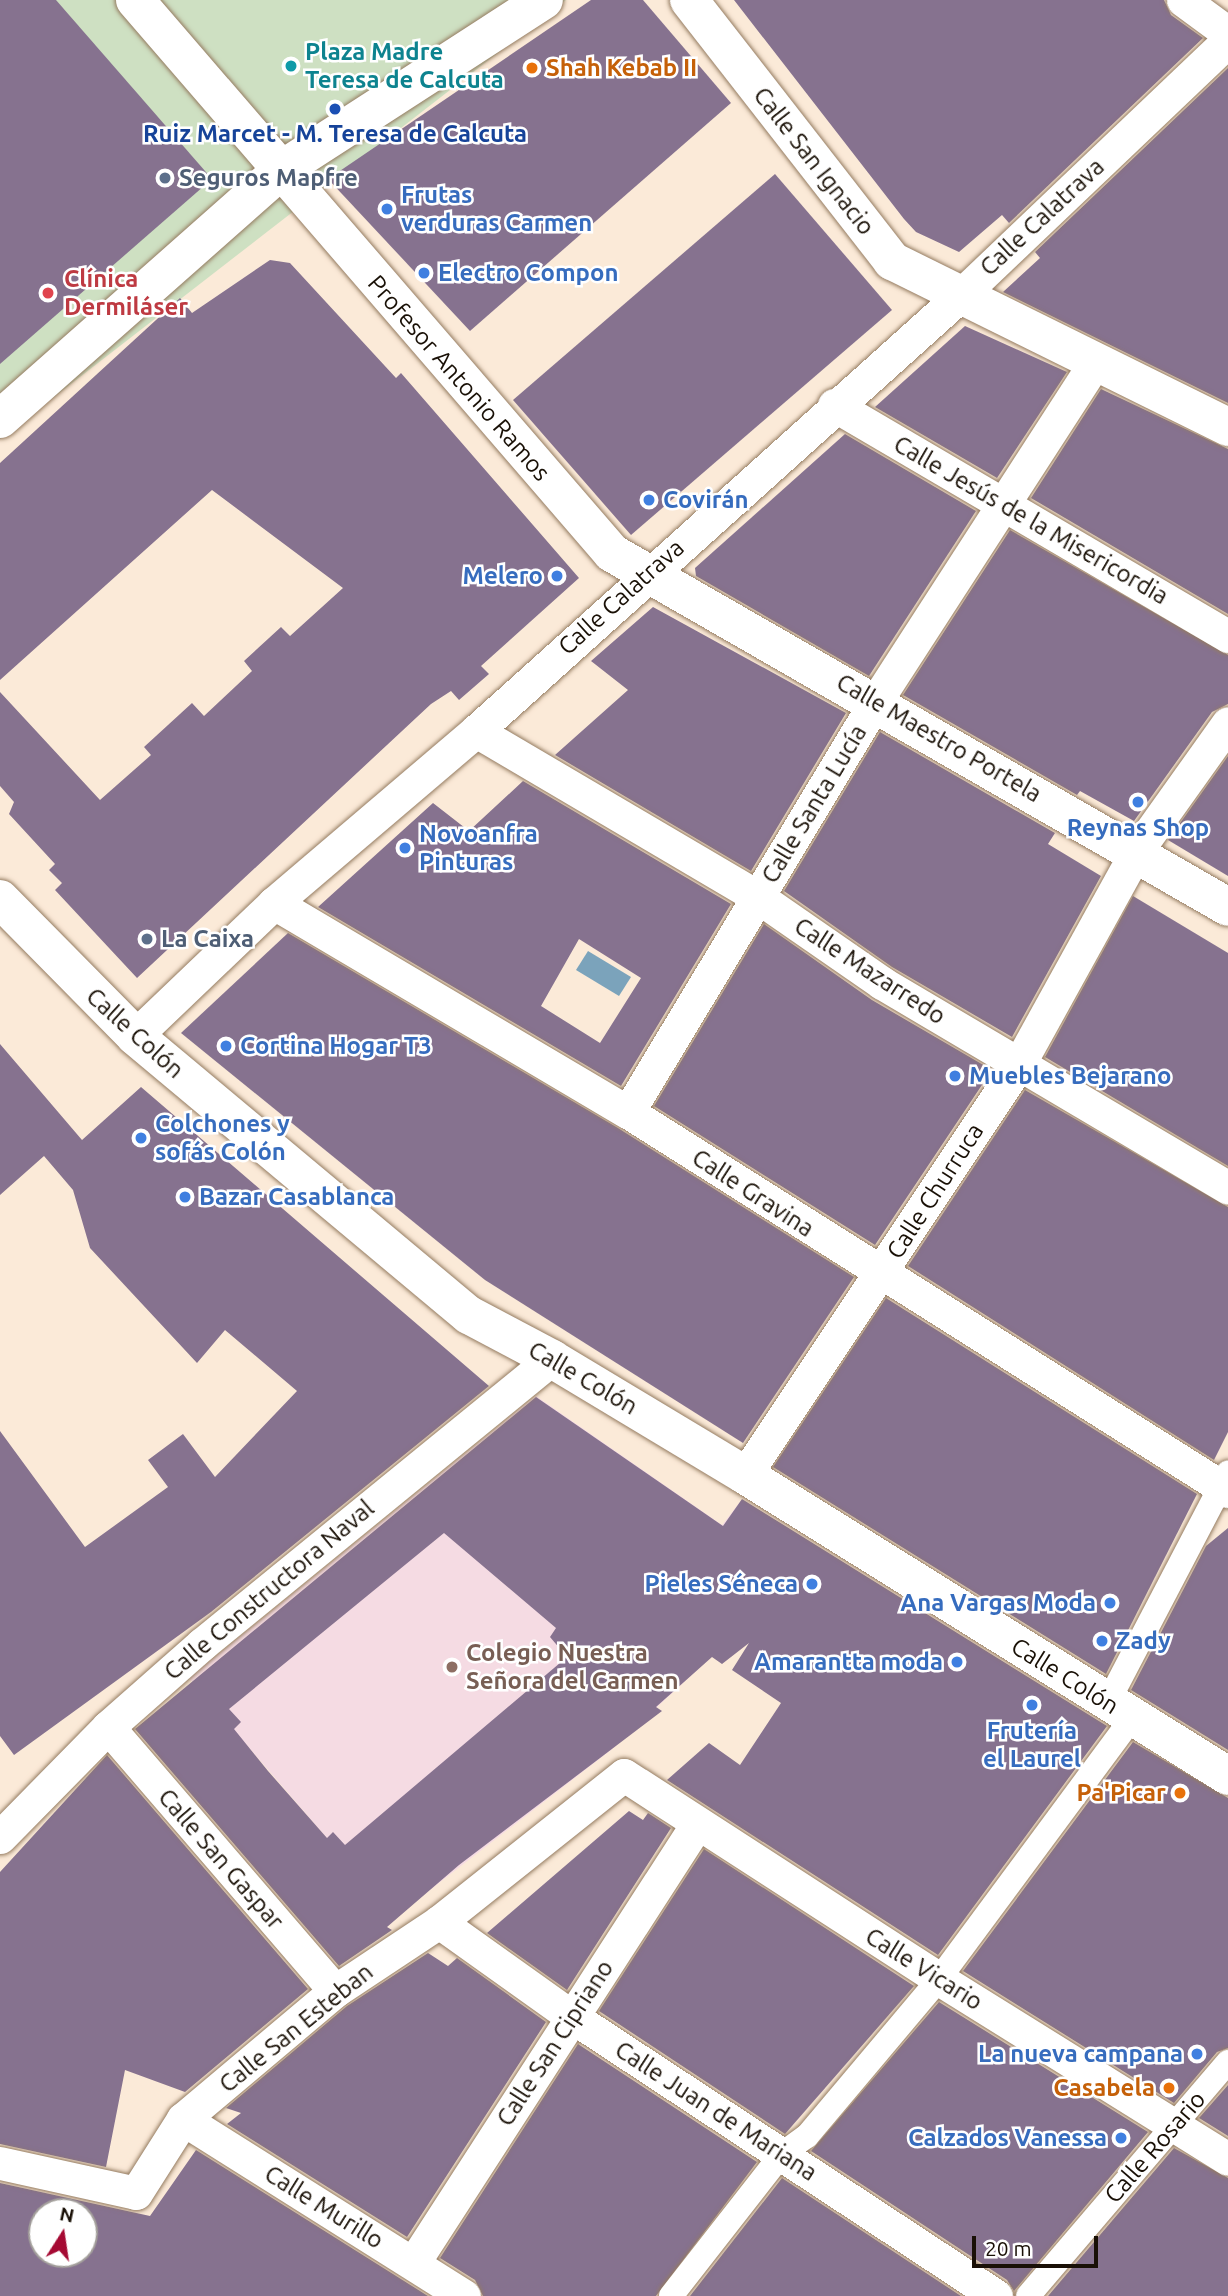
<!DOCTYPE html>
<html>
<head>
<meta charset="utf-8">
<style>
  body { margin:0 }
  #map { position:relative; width:1228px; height:2296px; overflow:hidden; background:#fbead8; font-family:Ubuntu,sans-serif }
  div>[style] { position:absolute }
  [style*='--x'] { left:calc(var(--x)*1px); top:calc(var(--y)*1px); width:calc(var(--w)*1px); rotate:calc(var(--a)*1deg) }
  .education>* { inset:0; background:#f5dbe3 }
  .green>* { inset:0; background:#cee0c2 }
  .water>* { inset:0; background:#7ba3bb }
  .building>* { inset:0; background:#86728f }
  .roads { filter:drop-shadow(0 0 2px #947b60) drop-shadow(0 0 2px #947b60) }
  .pedestrian>* { height:24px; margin:-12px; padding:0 12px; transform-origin:12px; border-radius:12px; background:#fff }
  .minor>* { height:33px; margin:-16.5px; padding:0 16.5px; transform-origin:16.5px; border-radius:16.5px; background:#fff }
  .tertiary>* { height:38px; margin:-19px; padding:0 19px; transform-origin:19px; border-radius:19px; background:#fff }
  .dots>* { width:19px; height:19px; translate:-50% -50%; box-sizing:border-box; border:4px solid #fff; border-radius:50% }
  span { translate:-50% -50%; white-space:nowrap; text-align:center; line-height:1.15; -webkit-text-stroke:5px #fff; paint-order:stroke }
  .culture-label { font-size:24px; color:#0d838f; font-weight:700 }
  .left { translate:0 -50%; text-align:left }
  .food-label { font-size:24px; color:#c56008; font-weight:700 }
  .right { translate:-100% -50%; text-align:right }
  .transit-label { font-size:24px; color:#164399; font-weight:700 }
  .street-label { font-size:24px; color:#191006 }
  .service-label { font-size:24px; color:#4e5e75; font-weight:700 }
  .shop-label { font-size:24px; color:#366cbe; font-weight:700 }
  .health-label { font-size:24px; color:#be3a42; font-weight:700 }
  .education-label { font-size:24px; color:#785e54; font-weight:700 }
  .north { position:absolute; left:28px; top:2198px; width:70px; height:70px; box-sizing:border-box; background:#fff; border:2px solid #a39f9b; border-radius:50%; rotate:12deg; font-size:19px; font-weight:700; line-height:28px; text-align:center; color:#191006 }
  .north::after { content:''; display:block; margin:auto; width:24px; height:32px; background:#a50a33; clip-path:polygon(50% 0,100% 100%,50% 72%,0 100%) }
  .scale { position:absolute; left:972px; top:2236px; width:126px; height:32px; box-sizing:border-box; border:4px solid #191006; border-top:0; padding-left:9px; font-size:21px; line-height:24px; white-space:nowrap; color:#191006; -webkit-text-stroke:5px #fff; paint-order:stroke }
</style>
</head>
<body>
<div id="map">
  <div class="education">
    <div style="clip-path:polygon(536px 1396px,722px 1525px,740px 1502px,712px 1656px,611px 1750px,395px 1917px,189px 1678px)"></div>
  </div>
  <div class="green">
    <div style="clip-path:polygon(0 0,566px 0,0 439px)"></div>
  </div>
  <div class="water">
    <div style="clip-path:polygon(588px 951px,631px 977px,619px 996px,576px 970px)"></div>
  </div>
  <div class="building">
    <div style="clip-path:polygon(0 0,56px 0,212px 179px,0 364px)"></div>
    <div style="clip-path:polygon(591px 0,643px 0,731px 103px,470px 331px,328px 179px)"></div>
    <div style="clip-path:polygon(734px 0,1164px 0,1171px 15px,1203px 38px,1009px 223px,1002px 215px,959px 252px,916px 232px,904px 219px)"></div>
    <div style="clip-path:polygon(1228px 68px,1228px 403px,1003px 292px,1040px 258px,1035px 252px)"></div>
    <div style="clip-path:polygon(775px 174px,892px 310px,631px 535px,513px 400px)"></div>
    <div style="clip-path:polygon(270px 260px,290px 263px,396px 378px,401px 373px,579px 578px,481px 666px,489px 674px,459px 700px,451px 691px,431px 704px,137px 978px,55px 890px,62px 883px,49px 870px,55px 864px,9px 814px,14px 802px,0 786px,0 692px,100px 800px,151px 755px,144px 747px,192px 703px,204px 716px,252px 671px,244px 661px,281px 627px,290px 636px,343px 588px,212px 490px,0 680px,0 463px,180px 298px,192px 313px)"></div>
    <div style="clip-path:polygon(965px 326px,1067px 372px,997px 478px,875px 407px)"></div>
    <div style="clip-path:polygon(1101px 389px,1228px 449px,1228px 614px,1031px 498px)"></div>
    <div style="clip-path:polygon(845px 434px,976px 511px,869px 676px,696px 576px,695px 568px)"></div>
    <div style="clip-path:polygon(1010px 530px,1228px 655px,1228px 704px,1212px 712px,1134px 821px,1080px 791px,1077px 795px,903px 695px)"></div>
    <div style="clip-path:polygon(653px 607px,846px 713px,751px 871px,555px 755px,628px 690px,591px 661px)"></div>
    <div style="clip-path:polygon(880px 732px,1055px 833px,1048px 844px,1101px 876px,1012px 1037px,892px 967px,784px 891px)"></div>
    <div style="clip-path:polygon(1228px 756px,1228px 876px,1168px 840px)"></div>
    <div style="clip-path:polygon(evenodd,523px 781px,731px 904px,621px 1086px,318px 907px,433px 803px,469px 831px,523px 781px,579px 939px,641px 978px,600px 1043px,541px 1006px,579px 939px)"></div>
    <div style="clip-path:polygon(1133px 896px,1228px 953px,1228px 1166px,1045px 1057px)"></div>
    <div style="clip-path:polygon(764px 924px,872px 1000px,992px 1070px,875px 1245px,654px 1106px)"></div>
    <div style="clip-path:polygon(288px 933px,618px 1128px,854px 1277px,743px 1443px,485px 1280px,181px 1033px)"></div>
    <div style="clip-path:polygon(0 1044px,82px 1140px,141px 1087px,489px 1386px,211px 1612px,14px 1755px,0 1736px,0 1431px,85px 1547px,168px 1487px,148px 1460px,183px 1434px,215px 1477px,297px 1391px,225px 1330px,197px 1363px,90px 1248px,73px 1190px,44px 1156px,0 1195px)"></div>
    <div style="clip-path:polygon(1025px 1090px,1228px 1207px,1228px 1432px,1214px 1460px,908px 1266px)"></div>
    <div style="clip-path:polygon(886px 1298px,1197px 1494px,1106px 1674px,773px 1467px)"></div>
    <div style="clip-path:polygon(evenodd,536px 1397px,723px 1526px,742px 1499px,1107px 1726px,938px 1955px,667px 1780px,709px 1743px,740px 1765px,781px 1703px,732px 1670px,749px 1643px,722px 1664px,712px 1657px,656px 1707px,662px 1711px,459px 1865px,387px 1927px,392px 1930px,339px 1966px,135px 1729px,536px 1397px,444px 1533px,556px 1628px,550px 1637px,567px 1657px,345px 1845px,333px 1832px,327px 1838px,268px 1771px,234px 1729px,241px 1722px,229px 1709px,444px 1533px)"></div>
    <div style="clip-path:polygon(1228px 1528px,1228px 1750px,1131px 1690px,1206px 1546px)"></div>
    <div style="clip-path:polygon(1133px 1742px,1228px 1798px,1228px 2048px,1217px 2052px,1174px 2103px,963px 1971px)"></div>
    <div style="clip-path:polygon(107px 1755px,308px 1989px,185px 2092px,125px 2070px,106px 2167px,0 2144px,0 1872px)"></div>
    <div style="clip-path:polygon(629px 1811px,643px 1820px,648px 1813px,671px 1828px,567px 1990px,487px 1933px)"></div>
    <div style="clip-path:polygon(704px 1849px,914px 1986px,785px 2134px,599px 2011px)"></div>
    <div style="clip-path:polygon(428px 1953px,448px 1966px,457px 1958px,546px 2022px,407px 2237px,227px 2124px,241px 2113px,226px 2108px,347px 2006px)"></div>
    <div style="clip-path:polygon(939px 2002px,1148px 2132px,1014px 2291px,1007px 2280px,811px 2151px)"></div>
    <div style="clip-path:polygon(578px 2044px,757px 2162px,656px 2296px,483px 2296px,475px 2280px,440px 2258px)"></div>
    <div style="clip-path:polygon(1228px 2085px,1228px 2136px,1199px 2118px)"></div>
    <div style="clip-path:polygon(1174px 2148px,1228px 2178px,1228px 2296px,1048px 2296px)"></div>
    <div style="clip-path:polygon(evenodd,196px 2150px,428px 2296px,0 2296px,0 2183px,150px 2216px,196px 2150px,42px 2212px,84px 2212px,84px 2254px,42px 2254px,42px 2212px)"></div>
    <div style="clip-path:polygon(782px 2178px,961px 2296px,690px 2296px)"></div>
  </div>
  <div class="roads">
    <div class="pedestrian">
      <div style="--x:1108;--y:1702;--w:259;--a:-62.4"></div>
      <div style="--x:671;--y:2296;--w:180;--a:-52"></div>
      <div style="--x:782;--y:2154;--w:31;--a:-36"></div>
      <div style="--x:807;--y:2136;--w:205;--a:-49.9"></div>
      <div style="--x:939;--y:1979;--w:325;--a:-53.5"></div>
      <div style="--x:1028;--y:2296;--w:308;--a:-49.5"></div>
    </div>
    <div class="minor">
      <div style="--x:1183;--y:0;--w:56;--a:36.3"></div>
      <div style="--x:834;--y:405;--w:457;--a:30.4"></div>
      <div style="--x:476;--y:731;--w:327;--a:30.5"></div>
      <div style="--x:758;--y:897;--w:151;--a:34.7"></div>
      <div style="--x:882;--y:983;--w:402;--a:30.6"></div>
      <div style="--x:274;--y:903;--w:411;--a:30.6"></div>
      <div style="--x:628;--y:1112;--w:710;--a:32.28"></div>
      <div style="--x:135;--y:1036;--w:192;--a:-43.7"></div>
      <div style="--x:274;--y:903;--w:265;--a:-40.4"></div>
      <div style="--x:476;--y:731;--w:654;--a:-41.96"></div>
      <div style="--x:962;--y:294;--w:367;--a:-43.6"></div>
      <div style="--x:628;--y:1112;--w:480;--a:-58.9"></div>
      <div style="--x:876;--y:701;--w:406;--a:-57.1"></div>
      <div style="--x:745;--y:1475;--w:494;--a:-56.3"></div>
      <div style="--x:1019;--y:1064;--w:242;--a:-61.1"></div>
      <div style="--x:1136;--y:852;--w:158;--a:-54.5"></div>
      <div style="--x:108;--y:1727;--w:348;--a:49.3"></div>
      <div style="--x:0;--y:1837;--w:154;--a:-45.5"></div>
      <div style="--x:108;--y:1727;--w:125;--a:-41.4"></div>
      <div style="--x:202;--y:1644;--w:451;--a:-39.2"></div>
      <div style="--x:439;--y:1922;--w:162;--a:35.5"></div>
      <div style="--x:571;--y:2016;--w:509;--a:33.38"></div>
      <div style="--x:183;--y:2119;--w:332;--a:32.2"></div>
      <div style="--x:0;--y:2163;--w:139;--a:12.4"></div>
      <div style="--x:136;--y:2193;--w:88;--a:-57.6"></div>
      <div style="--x:183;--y:2119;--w:199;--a:-40.1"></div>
      <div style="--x:335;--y:1991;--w:125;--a:-33.6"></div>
      <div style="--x:439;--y:1922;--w:236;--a:-38.5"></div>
      <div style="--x:624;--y:1775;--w:375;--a:32.9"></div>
      <div style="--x:939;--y:1979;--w:340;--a:31.9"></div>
      <div style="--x:414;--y:2262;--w:521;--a:-57.13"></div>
    </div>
    <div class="tertiary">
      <div style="--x:135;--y:0;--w:730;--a:49.22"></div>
      <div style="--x:612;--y:553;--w:710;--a:29.88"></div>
      <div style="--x:689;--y:0;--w:331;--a:52.1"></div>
      <div style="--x:892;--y:261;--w:375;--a:26.3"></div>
      <div style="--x:0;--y:419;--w:375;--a:-41.5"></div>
      <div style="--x:281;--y:170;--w:313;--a:-32.9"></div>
      <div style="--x:0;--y:899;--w:192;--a:45.4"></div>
      <div style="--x:135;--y:1036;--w:435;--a:39.9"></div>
      <div style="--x:469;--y:1315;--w:94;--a:27.9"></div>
      <div style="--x:552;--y:1359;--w:225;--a:31"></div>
      <div style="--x:745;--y:1475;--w:569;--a:31.93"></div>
    </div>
  </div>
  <div class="dots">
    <div style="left:291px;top:66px;background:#0f9aa8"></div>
    <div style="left:532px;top:68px;background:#e8710a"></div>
    <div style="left:335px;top:109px;background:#1a4fb4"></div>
    <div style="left:165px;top:178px;background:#5c6f8a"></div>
    <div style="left:387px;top:209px;background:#3f7fe0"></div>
    <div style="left:424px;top:273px;background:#3f7fe0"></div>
    <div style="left:48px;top:293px;background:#e0444e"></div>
    <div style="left:649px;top:500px;background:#3f7fe0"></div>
    <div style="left:557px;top:576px;background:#3f7fe0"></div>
    <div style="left:1138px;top:802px;background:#3f7fe0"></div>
    <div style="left:405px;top:848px;background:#3f7fe0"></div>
    <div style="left:147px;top:939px;background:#5c6f8a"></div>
    <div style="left:226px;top:1046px;background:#3f7fe0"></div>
    <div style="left:955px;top:1076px;background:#3f7fe0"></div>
    <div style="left:141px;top:1138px;background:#3f7fe0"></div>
    <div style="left:185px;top:1197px;background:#3f7fe0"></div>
    <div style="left:812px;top:1584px;background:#3f7fe0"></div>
    <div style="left:1110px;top:1603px;background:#3f7fe0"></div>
    <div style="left:1102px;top:1641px;background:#3f7fe0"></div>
    <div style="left:957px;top:1662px;background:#3f7fe0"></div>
    <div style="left:452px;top:1667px;background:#8d6e63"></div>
    <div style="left:1032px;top:1705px;background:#3f7fe0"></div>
    <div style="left:1180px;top:1793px;background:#e8710a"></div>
    <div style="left:1197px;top:2054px;background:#3f7fe0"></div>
    <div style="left:1169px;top:2088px;background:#e8710a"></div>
    <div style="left:1121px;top:2138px;background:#3f7fe0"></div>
  </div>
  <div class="culture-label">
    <span class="left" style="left:305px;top:66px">Plaza Madre<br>Teresa de Calcuta</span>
  </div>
  <div class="food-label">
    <span class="left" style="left:546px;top:68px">Shah Kebab II</span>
    <span class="right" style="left:1166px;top:1793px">Pa'Picar</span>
    <span class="right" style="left:1155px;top:2088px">Casabela</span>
  </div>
  <div class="transit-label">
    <span style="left:335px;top:134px">Ruiz Marcet - M. Teresa de Calcuta</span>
  </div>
  <div class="street-label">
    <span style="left:814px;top:161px;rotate:52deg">Calle San Ignacio</span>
    <span style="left:1042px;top:217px;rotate:-43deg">Calle Calatrava</span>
    <span style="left:459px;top:378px;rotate:49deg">Profesor Antonio Ramos</span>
    <span style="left:1031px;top:520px;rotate:30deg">Calle Jesús de la Misericordia</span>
    <span style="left:621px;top:597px;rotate:-42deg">Calle Calatrava</span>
    <span style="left:939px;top:738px;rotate:30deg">Calle Maestro Portela</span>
    <span style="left:814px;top:804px;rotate:-59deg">Calle Santa Lucía</span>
    <span style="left:870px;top:971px;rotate:33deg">Calle Mazarredo</span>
    <span style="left:135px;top:1033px;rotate:42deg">Calle Colón</span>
    <span style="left:935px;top:1191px;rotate:-57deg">Calle Churruca</span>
    <span style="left:753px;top:1193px;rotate:33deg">Calle Gravina</span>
    <span style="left:583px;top:1378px;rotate:30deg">Calle Colón</span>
    <span style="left:269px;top:1590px;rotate:-40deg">Calle Constructora Naval</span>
    <span style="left:1065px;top:1676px;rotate:32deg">Calle Colón</span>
    <span style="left:221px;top:1859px;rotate:49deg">Calle San Gaspar</span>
    <span style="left:924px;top:1969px;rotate:32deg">Calle Vicario</span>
    <span style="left:296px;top:2028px;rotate:-39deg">Calle San Esteban</span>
    <span style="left:555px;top:2043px;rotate:-57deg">Calle San Cipriano</span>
    <span style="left:716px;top:2111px;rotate:33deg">Calle Juan de Mariana</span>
    <span style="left:1155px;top:2147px;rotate:-49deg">Calle Rosario</span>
    <span style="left:324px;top:2207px;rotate:32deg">Calle Murillo</span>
  </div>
  <div class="service-label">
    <span class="left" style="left:179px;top:178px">Seguros Mapfre</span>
    <span class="left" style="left:161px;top:939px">La Caixa</span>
  </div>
  <div class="shop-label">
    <span class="left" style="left:401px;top:209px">Frutas<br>verduras Carmen</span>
    <span class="left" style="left:438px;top:273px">Electro Compon</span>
    <span class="left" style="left:663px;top:500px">Covirán</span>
    <span class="right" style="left:543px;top:576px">Melero</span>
    <span style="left:1138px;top:828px">Reynas Shop</span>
    <span class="left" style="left:419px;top:848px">Novoanfra<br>Pinturas</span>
    <span class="left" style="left:240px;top:1046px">Cortina Hogar T3</span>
    <span class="left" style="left:969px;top:1076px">Muebles Bejarano</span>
    <span class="left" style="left:155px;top:1138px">Colchones y<br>sofás Colón</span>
    <span class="left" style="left:199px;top:1197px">Bazar Casablanca</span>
    <span class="right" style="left:798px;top:1584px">Pieles Séneca</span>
    <span class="right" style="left:1096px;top:1603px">Ana Vargas Moda</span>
    <span class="left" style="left:1116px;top:1641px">Zady</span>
    <span class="right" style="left:943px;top:1662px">Amarantta moda</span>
    <span style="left:1032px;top:1745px">Frutería<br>el Laurel</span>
    <span class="right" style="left:1183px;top:2054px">La nueva campana</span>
    <span class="right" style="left:1107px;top:2138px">Calzados Vanessa</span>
  </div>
  <div class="health-label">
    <span class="left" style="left:64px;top:293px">Clínica<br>Dermiláser</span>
  </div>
  <div class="education-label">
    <span class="left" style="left:466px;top:1667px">Colegio Nuestra<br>Señora del Carmen</span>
  </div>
  <div class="north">N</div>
  <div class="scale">20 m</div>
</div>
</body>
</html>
